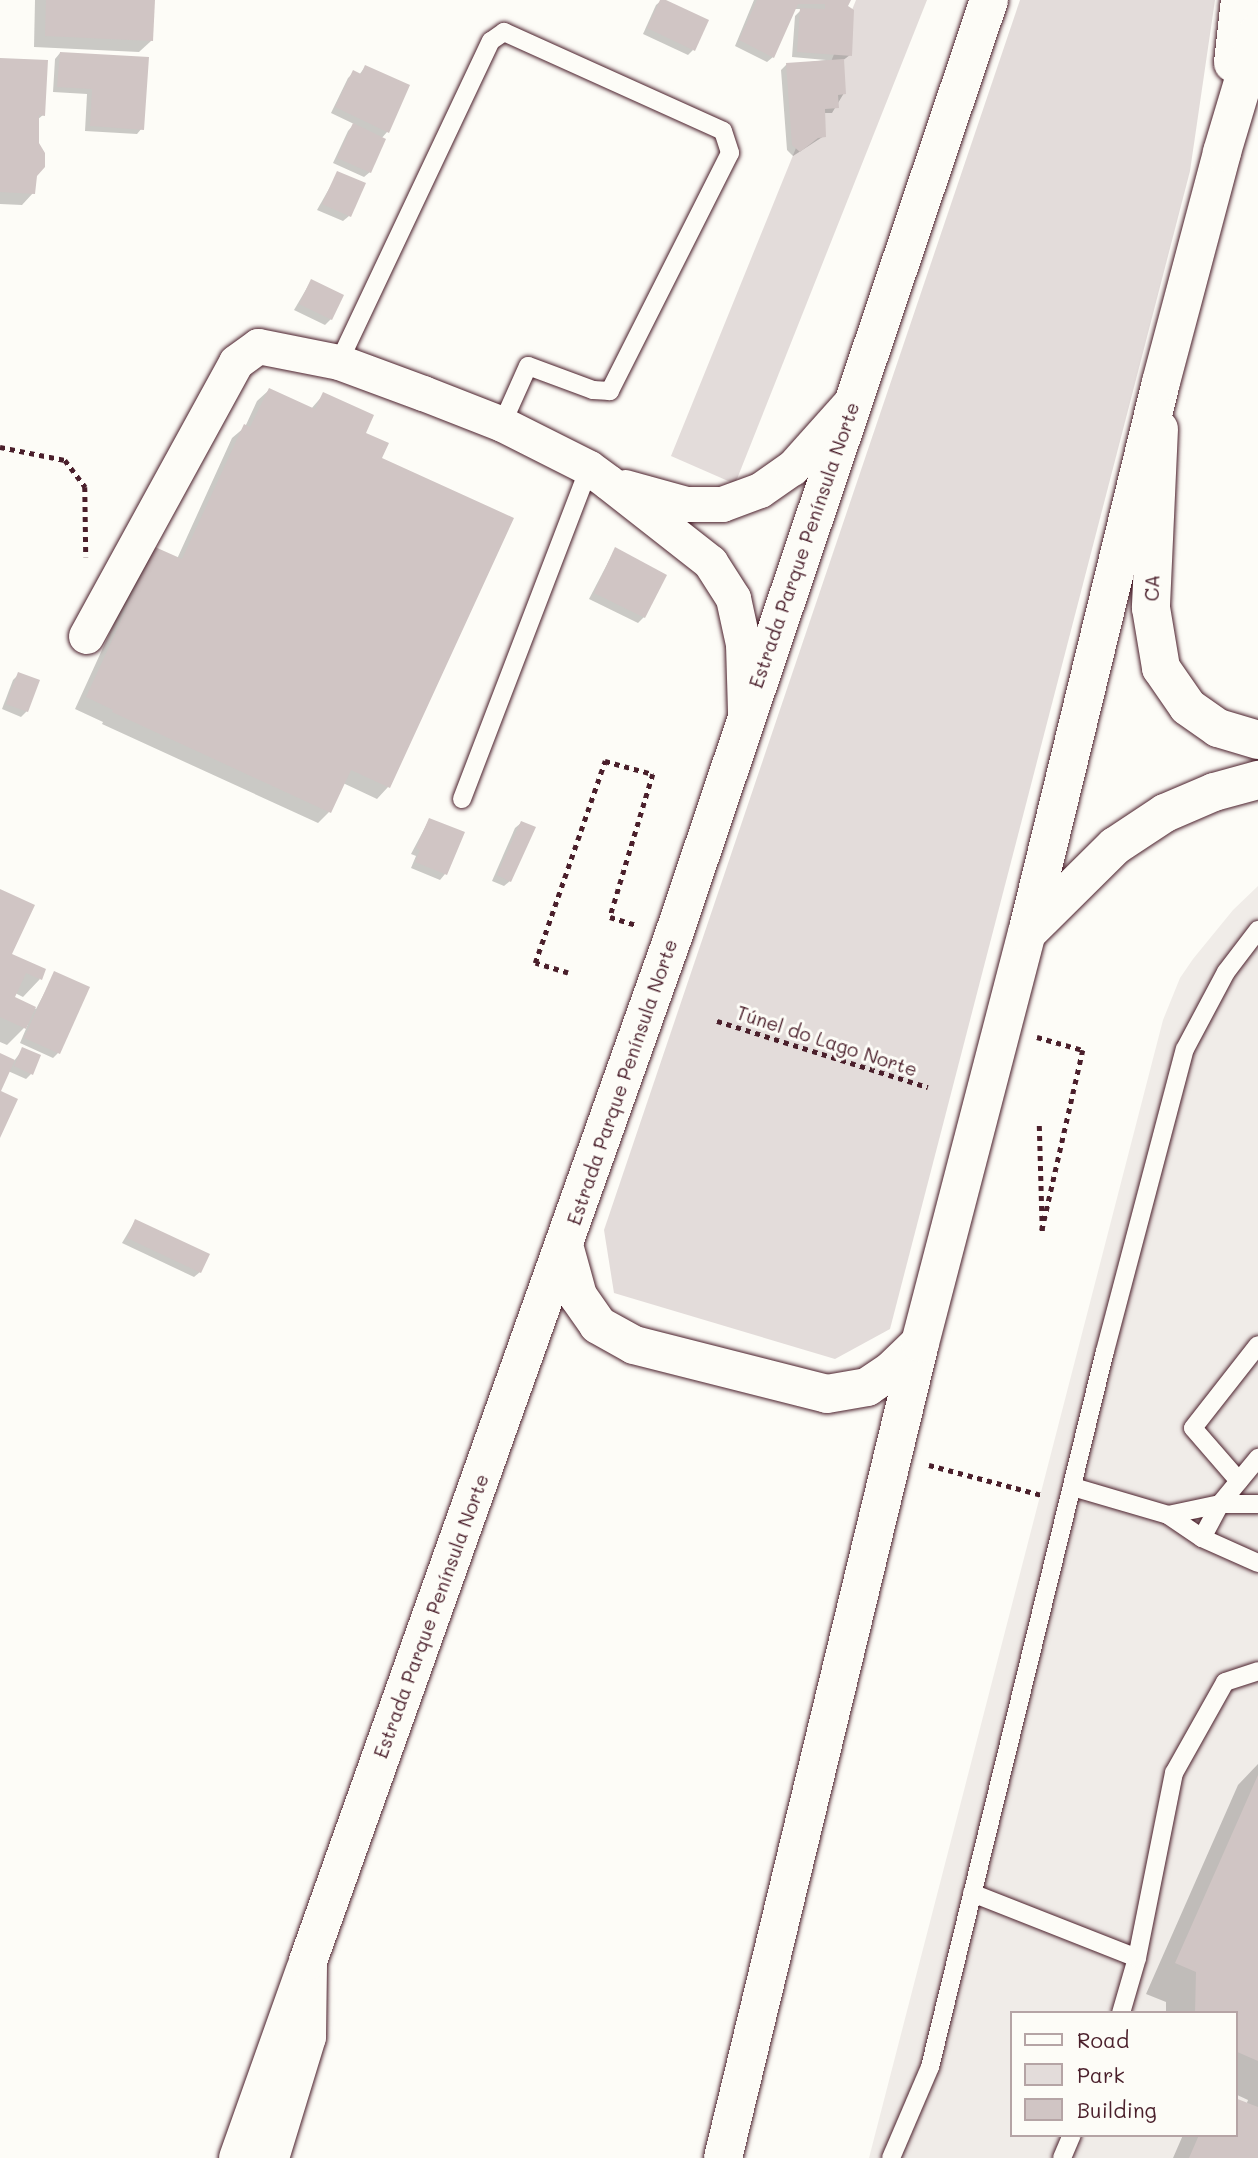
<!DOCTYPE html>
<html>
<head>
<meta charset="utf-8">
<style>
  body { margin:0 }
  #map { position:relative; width:1258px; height:2158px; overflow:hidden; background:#fdfcf7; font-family:Mali,sans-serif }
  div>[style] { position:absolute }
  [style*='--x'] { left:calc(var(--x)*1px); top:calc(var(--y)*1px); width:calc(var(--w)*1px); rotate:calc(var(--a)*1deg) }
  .built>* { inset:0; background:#f0ece8 }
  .green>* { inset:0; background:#e3dcda }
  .shadow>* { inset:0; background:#0003 }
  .building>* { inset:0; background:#d0c5c4 }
  .path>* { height:4.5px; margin-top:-2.25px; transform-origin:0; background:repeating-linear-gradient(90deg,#4a1f2b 0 5px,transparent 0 10px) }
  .roads { filter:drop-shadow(0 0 2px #4a1f2b) drop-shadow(0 0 2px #4a1f2b) }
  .service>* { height:18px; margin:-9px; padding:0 9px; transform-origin:9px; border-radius:9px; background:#fdfcf7 }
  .minor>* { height:35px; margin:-17.5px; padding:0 17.5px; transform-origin:17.5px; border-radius:17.5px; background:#fdfcf7 }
  .tertiary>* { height:38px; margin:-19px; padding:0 19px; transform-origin:19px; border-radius:19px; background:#fdfcf7 }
  .secondary>* { height:38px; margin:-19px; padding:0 19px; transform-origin:19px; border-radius:19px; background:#fdfcf7 }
  .primary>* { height:38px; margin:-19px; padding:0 19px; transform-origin:19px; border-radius:19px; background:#fdfcf7 }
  span { translate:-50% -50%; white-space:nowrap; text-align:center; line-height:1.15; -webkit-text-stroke:6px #fdfcf7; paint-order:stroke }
  .street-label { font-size:19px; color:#4a1f2b }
  .legend { position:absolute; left:1010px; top:2011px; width:228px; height:126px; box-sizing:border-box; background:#fdfcf7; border:2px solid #b5a4a5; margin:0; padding:9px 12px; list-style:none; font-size:21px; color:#4a1f2b }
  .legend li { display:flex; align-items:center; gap:14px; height:35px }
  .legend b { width:35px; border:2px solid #b5a4a5 }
</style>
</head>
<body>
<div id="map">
  <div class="built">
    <div style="clip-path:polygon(evenodd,1258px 886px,1258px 2158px,869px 2158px,1163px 1020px,1180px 978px,1193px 959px,1233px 910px,1258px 886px,1011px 2013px,1235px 2013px,1235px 2135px,1011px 2135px,1011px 2013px)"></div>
  </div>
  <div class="green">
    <div style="clip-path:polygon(856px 0,927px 0,735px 484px,671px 456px)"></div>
    <div style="clip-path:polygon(1020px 0,1215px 0,1190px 171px,890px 1329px,835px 1359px,614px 1293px,604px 1230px)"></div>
  </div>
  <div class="shadow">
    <div style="clip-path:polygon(35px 0,153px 0,151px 41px,139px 52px,34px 47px)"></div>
    <div style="clip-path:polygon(662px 0,693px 50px,688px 55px,643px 34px,656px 5px)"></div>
    <div style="clip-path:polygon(754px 0,849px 0,846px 7px,850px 55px,842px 61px,844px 93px,832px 113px,823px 113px,824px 136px,793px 156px,787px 150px,781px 70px,786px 65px,826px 60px,792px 57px,795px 16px,802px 9px,794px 9px,773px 57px,767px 62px,735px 46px)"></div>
    <div style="clip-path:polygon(60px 53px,142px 128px,137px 134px,85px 131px,87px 94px,53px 92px,55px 59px)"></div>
    <div style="clip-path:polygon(0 59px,43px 115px,37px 120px,33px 193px,22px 205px,0 204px)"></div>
    <div style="clip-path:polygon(365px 67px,407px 86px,387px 132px,381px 139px,370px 172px,364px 177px,333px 163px,348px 131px,354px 124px,331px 113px,348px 78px,353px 73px,359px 75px)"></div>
    <div style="clip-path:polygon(338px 173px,349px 216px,343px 221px,317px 210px)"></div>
    <div style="clip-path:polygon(311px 281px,331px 319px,325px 325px,294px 310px)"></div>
    <div style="clip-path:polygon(269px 390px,311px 409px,324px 394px,364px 434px,380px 459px,511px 519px,388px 787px,377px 799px,343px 783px,329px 812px,318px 823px,102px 724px,103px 722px,75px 709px,143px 560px,155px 549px,177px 559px,232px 438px,245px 427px,257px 401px)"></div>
    <div style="clip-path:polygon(615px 549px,644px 617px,638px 623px,589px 599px)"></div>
    <div style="clip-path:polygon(19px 674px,27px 711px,21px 717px,2px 709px,13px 680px)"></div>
    <div style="clip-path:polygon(429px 820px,462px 833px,445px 874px,440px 880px,411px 868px,416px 856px,411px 854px)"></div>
    <div style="clip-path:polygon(521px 823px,510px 881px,504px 886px,492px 881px,515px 828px)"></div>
    <div style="clip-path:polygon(0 892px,10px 955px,40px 979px,23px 997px,15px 993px,13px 998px,36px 1009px,55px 973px,58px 1053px,53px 1058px,20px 1043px,28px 1024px,7px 1045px,0 1042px)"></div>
    <div style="clip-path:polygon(23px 1049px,31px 1074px,26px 1079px,8px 1071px,0 1088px,0 1055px,14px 1061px)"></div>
    <div style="clip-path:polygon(135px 1221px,200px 1272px,194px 1277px,122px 1243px)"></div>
    <div style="clip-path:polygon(1258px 1764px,1258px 2158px,1173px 2158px,1183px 2135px,1235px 2135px,1248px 2100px,1235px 2094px,1235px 2013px,1166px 2013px,1166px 2002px,1146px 1994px,1238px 1785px)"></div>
  </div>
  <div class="building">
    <div style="clip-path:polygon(46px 0,155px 0,153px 41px,45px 36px)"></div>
    <div style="clip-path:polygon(660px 0,666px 0,709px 20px,695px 51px,647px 28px)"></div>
    <div style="clip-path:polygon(757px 0,851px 0,848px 6px,854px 10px,852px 56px,797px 52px,800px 8px,825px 9px,825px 4px,798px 4px,774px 58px,739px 40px)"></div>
    <div style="clip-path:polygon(60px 52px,149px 57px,144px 130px,90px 126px,92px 89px,57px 87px)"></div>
    <div style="clip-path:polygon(0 58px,48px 60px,45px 116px,39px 115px,39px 143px,45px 153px,45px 167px,37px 176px,35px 194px,0 192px)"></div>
    <div style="clip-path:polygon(844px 59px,846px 94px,838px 95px,839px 108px,825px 109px,826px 137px,818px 138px,800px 152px,792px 145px,786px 63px)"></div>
    <div style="clip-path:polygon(365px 65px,410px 85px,389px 133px,335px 107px,353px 70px,361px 74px)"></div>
    <div style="clip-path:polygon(353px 123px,386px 139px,371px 173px,337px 158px)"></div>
    <div style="clip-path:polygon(337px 171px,366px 183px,351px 217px,322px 204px)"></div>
    <div style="clip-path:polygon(311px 279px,344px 295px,332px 320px,299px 304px)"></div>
    <div style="clip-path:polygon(269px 388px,315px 409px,323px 392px,374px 415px,366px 433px,389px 443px,382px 458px,514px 518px,390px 788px,351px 770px,331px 813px,112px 712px,113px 710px,86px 697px,155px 547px,182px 559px,244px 424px,250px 427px)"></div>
    <div style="clip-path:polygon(615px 547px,667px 575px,645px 618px,594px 593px)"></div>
    <div style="clip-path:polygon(18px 672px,40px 680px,28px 712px,6px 704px)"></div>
    <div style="clip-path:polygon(429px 818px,465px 832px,447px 875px,415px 862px,420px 850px,416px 848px)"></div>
    <div style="clip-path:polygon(521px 821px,536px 827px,511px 882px,497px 875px)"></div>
    <div style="clip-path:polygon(0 889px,35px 905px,12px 954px,46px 969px,42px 980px,26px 973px,15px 997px,36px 1007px,26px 1029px,0 1017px)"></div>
    <div style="clip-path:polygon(54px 971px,90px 987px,60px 1054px,24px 1038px)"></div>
    <div style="clip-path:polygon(22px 1047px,41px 1055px,33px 1075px,14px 1066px)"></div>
    <div style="clip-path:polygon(0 1053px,15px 1060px,1px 1091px,18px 1099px,0 1138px)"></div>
    <div style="clip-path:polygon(135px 1219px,210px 1254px,201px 1273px,127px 1238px)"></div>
    <div style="clip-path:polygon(1258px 1775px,1258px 2061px,1235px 2051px,1235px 2013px,1195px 2013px,1196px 1972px,1175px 1963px)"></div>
    <div style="clip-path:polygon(1235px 2098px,1258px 2107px,1258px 2158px,1189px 2158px,1199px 2135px,1235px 2135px)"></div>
  </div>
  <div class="path">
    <div style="--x:0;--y:447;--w:66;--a:11.3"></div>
    <div style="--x:65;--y:460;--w:34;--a:53"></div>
    <div style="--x:85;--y:487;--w:70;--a:89.2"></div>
    <div style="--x:568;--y:973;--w:34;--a:-163"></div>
    <div style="--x:535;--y:963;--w:214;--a:-70.9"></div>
    <div style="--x:605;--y:761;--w:50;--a:15.2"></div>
    <div style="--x:653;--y:774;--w:149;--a:106.7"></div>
    <div style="--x:610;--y:917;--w:28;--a:17"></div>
    <div style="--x:717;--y:1021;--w:221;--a:17.4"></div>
    <div style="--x:1037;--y:1037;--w:48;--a:15.8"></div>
    <div style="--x:1083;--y:1050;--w:186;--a:102.8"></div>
    <div style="--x:1042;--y:1231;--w:108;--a:-91.6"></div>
    <div style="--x:929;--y:1465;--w:117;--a:14.9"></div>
  </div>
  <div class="roads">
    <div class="service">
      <div style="--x:339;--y:362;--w:355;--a:-64.7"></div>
      <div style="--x:491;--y:41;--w:16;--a:-35"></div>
      <div style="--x:504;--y:32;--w:240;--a:24.3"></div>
      <div style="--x:723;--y:131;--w:23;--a:72"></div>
      <div style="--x:730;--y:153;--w:267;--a:116.8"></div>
      <div style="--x:610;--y:391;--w:17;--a:-177"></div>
      <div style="--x:593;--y:390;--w:69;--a:-159.7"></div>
      <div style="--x:528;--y:366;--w:64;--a:114.1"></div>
      <div style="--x:462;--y:799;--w:355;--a:-69"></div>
      <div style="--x:1239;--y:1481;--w:70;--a:-131"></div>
      <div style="--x:1193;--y:1428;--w:105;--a:-51.9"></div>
      <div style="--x:1073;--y:1487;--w:99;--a:16.4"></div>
      <div style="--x:1168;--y:1515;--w:41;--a:34.1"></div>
      <div style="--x:1202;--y:1538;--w:61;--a:24.1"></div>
      <div style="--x:1168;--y:1515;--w:53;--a:-11.9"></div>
      <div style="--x:1220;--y:1504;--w:38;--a:0"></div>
      <div style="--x:1202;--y:1538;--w:38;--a:-62"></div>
      <div style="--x:1220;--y:1504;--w:60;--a:-50.4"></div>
      <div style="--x:972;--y:1893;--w:177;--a:21.5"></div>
      <div style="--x:1137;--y:1958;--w:57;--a:106.2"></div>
      <div style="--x:1137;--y:1958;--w:189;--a:-78.7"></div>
      <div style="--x:1174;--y:1773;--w:104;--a:-60.7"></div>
      <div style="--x:1225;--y:1682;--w:35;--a:-18"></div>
      <div style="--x:891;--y:2158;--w:99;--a:-66.8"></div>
      <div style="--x:930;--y:2067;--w:737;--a:-76.27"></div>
      <div style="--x:1105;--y:1351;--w:312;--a:-75.2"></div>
      <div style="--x:1185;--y:1049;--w:87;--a:-62"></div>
      <div style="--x:1226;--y:972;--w:53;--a:-52.7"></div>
      <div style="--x:1062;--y:2158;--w:25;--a:-67"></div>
    </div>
    <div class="minor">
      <div style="--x:625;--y:487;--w:63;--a:15.6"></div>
      <div style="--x:686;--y:504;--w:36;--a:0"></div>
      <div style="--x:722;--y:504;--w:40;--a:-20.2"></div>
      <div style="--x:760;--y:490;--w:39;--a:-35"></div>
      <div style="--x:792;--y:468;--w:90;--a:-48.2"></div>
      <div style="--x:86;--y:636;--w:312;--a:-61.3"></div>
      <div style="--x:236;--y:362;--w:27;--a:-36"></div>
      <div style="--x:258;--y:346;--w:83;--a:11.2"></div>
      <div style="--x:339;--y:362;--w:90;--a:20.3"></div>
      <div style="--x:423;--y:393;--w:85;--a:21.4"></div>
      <div style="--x:502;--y:424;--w:97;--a:26.8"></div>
      <div style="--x:589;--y:468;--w:24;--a:36"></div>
      <div style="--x:608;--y:482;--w:130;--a:38.1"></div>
      <div style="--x:710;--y:562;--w:43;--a:57.4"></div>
      <div style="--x:733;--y:598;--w:47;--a:77.7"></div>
      <div style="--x:743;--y:644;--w:69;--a:88.3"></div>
    </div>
    <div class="tertiary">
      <div style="--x:1159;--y:429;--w:179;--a:92.6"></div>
      <div style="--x:1151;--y:608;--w:61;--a:80.5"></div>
      <div style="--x:1161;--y:668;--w:47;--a:55.3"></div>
      <div style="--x:1188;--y:707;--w:37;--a:35"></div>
      <div style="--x:1218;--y:728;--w:42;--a:16.7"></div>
      <div style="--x:1027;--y:933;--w:124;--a:-44.7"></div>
      <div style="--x:1115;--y:846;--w:60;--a:-33.4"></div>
      <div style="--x:1165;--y:813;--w:53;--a:-23.2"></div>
      <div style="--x:1214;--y:792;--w:46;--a:-15.3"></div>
    </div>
    <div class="secondary">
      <div style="--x:238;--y:2158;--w:200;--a:-70.4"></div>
    </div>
    <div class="primary">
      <div style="--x:1233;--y:63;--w:63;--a:-83.7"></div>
      <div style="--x:564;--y:1245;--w:53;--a:74.6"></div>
      <div style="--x:578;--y:1296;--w:35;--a:55"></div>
      <div style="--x:598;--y:1325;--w:41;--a:29.1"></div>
      <div style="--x:634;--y:1345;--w:199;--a:14.2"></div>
      <div style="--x:827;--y:1394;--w:41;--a:-9.9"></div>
      <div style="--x:867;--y:1387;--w:30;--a:-34"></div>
      <div style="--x:892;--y:1370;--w:39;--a:-44"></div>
      <div style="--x:270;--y:2158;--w:127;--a:-73"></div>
      <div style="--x:307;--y:2037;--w:76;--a:-89.2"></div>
      <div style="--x:308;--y:1961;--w:1087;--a:-70.38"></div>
      <div style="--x:673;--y:937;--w:989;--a:-71.36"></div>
      <div style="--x:723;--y:2158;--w:838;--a:-76.41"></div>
      <div style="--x:920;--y:1343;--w:424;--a:-75.4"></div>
      <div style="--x:1027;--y:933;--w:567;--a:-76.33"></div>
      <div style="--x:1161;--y:382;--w:238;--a:-75.1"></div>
      <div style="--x:1222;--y:152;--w:125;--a:-73.3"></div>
    </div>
  </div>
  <div class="street-label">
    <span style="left:804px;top:545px;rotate:-71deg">Estrada Parque Península Norte</span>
    <span style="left:1152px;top:588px;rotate:-88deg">CA</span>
    <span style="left:827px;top:1041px;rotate:18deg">Túnel do Lago Norte</span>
    <span style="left:622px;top:1082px;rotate:-71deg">Estrada Parque Península Norte</span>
    <span style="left:431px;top:1616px;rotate:-70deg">Estrada Parque Península Norte</span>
  </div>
  <ul class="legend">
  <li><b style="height:9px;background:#fdfcf7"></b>Road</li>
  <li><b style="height:19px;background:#e3dcda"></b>Park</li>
  <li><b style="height:19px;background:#d0c5c4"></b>Building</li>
  </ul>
</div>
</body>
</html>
